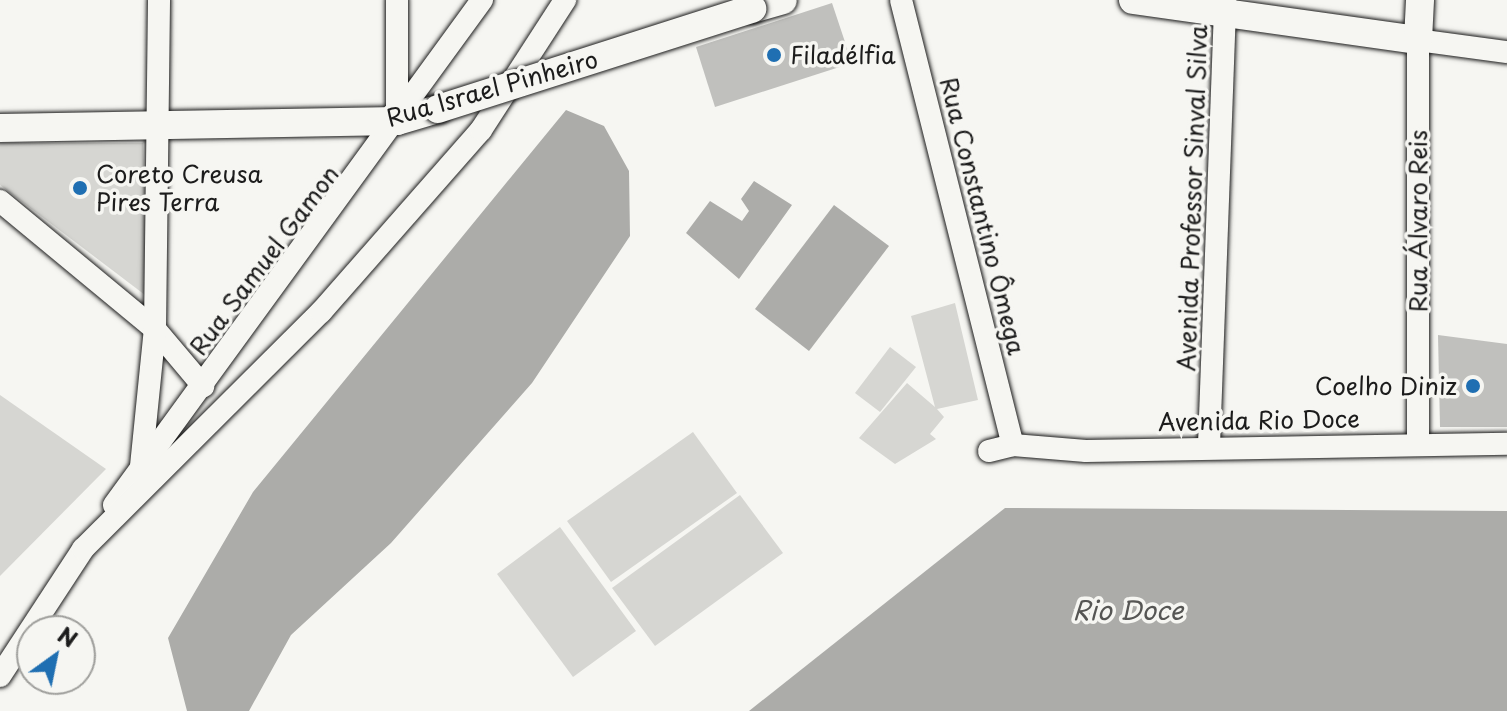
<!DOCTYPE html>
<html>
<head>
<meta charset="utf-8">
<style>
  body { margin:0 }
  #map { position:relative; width:1507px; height:711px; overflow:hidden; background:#f6f6f2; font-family:"Playpen Sans",sans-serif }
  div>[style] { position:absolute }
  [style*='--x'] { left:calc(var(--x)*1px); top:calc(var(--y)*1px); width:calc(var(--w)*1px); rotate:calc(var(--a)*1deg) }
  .green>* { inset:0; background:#d6d6d2 }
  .water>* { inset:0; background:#acaca9 }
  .building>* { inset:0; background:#c0c0bd }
  .roads { filter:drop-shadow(0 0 2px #1c1c1c) drop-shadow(0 0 2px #1c1c1c) }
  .minor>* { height:22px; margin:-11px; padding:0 11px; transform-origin:11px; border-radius:11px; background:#f6f6f2 }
  .major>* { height:28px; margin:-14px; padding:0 14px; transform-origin:14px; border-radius:14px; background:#f6f6f2 }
  .bridges { filter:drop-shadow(0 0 2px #1c1c1c) drop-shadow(0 0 2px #1c1c1c) }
  .major-bridge>* { height:28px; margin:-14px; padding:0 14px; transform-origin:14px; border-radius:14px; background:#f6f6f2 }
  .dots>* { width:22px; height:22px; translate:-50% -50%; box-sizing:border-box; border:4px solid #f6f6f2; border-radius:50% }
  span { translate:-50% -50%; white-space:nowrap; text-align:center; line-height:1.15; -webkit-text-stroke:7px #f6f6f2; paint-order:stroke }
  .poi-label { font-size:24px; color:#1c1c1c }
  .left { translate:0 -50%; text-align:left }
  .right { translate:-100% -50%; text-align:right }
  .street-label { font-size:24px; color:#1c1c1c }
  .water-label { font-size:26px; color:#565654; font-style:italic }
  .north { position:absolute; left:16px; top:615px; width:80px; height:80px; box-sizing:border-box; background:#f6f6f2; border:2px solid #9f9f9c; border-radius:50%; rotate:33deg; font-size:22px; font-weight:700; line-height:32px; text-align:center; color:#1c1c1c }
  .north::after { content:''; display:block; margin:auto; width:28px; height:36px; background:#1f6fb2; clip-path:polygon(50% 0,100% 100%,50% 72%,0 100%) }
</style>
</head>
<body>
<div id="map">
  <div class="green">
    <div style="clip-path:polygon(0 143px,143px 143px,149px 298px,0 185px)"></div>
    <div style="clip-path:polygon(955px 303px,978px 400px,937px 409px,944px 417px,930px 434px,936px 439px,895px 464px,859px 438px,907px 383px,935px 407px,911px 316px)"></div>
    <div style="clip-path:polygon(890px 347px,916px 367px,880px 412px,855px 393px)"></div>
    <div style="clip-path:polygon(0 395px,106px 469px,0 576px)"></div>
    <div style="clip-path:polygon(693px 432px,737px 493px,611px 582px,567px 521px)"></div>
    <div style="clip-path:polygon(740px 495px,783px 553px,655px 646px,612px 588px)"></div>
    <div style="clip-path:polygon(560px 527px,636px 631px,573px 677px,497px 574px)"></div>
  </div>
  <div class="water">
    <div style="clip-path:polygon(566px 110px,604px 126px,629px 171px,630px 236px,532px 383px,391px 543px,291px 635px,249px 711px,187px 711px,168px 638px,253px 492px)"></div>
    <div style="clip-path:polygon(754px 181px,792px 205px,739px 279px,686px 233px,710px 201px,742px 221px,749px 211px,741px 199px)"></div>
    <div style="clip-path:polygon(834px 205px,889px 246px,809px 351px,755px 309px)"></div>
    <div style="clip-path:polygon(1005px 508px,1507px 511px,1507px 711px,749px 711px)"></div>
  </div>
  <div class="building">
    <div style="clip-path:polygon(832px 3px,852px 63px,715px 107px,696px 47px)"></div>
    <div style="clip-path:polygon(1438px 335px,1507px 344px,1507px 427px,1440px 427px)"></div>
  </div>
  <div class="roads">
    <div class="minor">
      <div style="--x:397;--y:0;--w:121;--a:90"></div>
      <div style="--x:901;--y:0;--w:459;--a:75.9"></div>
      <div style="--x:0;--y:201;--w:201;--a:39.6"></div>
      <div style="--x:155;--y:329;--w:75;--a:49.9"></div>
      <div style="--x:1418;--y:443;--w:403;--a:-90"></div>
      <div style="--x:1418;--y:40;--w:90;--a:7.7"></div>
      <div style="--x:1209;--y:445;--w:445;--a:-87.9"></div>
      <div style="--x:989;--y:451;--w:25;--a:-14"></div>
      <div style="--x:1013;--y:445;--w:73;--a:4.7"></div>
      <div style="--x:1086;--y:451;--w:421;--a:-1"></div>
      <div style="--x:141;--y:466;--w:138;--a:-84.2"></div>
      <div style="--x:155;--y:329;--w:329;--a:-89.3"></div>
      <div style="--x:114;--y:505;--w:625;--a:-53.92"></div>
      <div style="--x:0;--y:676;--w:152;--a:-56.8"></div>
      <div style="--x:83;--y:549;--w:336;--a:-44.9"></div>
      <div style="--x:321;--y:312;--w:242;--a:-48.7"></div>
      <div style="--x:481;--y:130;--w:155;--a:-57.1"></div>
    </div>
    <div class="major">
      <div style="--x:1133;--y:0;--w:288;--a:8"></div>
      <div style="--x:1418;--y:40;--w:40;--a:-87.1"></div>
      <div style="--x:752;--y:9;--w:32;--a:-16"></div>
      <div style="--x:0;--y:128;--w:397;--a:-1"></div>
      <div style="--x:397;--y:121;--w:43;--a:-16.3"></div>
    </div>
  </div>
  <div class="bridges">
    <div class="major-bridge">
      <div style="--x:438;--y:109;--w:330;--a:-17.7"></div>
    </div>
  </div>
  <div class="dots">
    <div style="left:774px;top:55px;background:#1f6fb2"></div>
    <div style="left:80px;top:188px;background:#1f6fb2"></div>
    <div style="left:1473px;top:386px;background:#1f6fb2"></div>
  </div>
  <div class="poi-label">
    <span class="left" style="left:790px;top:55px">Filadélfia</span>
    <span class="left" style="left:96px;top:188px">Coreto Creusa<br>Pires Terra</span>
    <span class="right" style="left:1457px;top:386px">Coelho Diniz</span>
  </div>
  <div class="street-label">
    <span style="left:492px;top:88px;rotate:-16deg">Rua Israel Pinheiro</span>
    <span style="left:1192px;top:198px;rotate:-88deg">Avenida Professor Sinval Silva</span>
    <span style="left:983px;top:216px;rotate:76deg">Rua Constantino Ômega</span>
    <span style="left:1418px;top:221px;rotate:-90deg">Rua Álvaro Reis</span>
    <span style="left:264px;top:260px;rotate:-53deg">Rua Samuel Gamon</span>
    <span style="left:1259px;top:420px;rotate:-1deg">Avenida Rio Doce</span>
  </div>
  <div class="water-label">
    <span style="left:1128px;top:610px">Rio Doce</span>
  </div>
  <div class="north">N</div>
</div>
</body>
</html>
